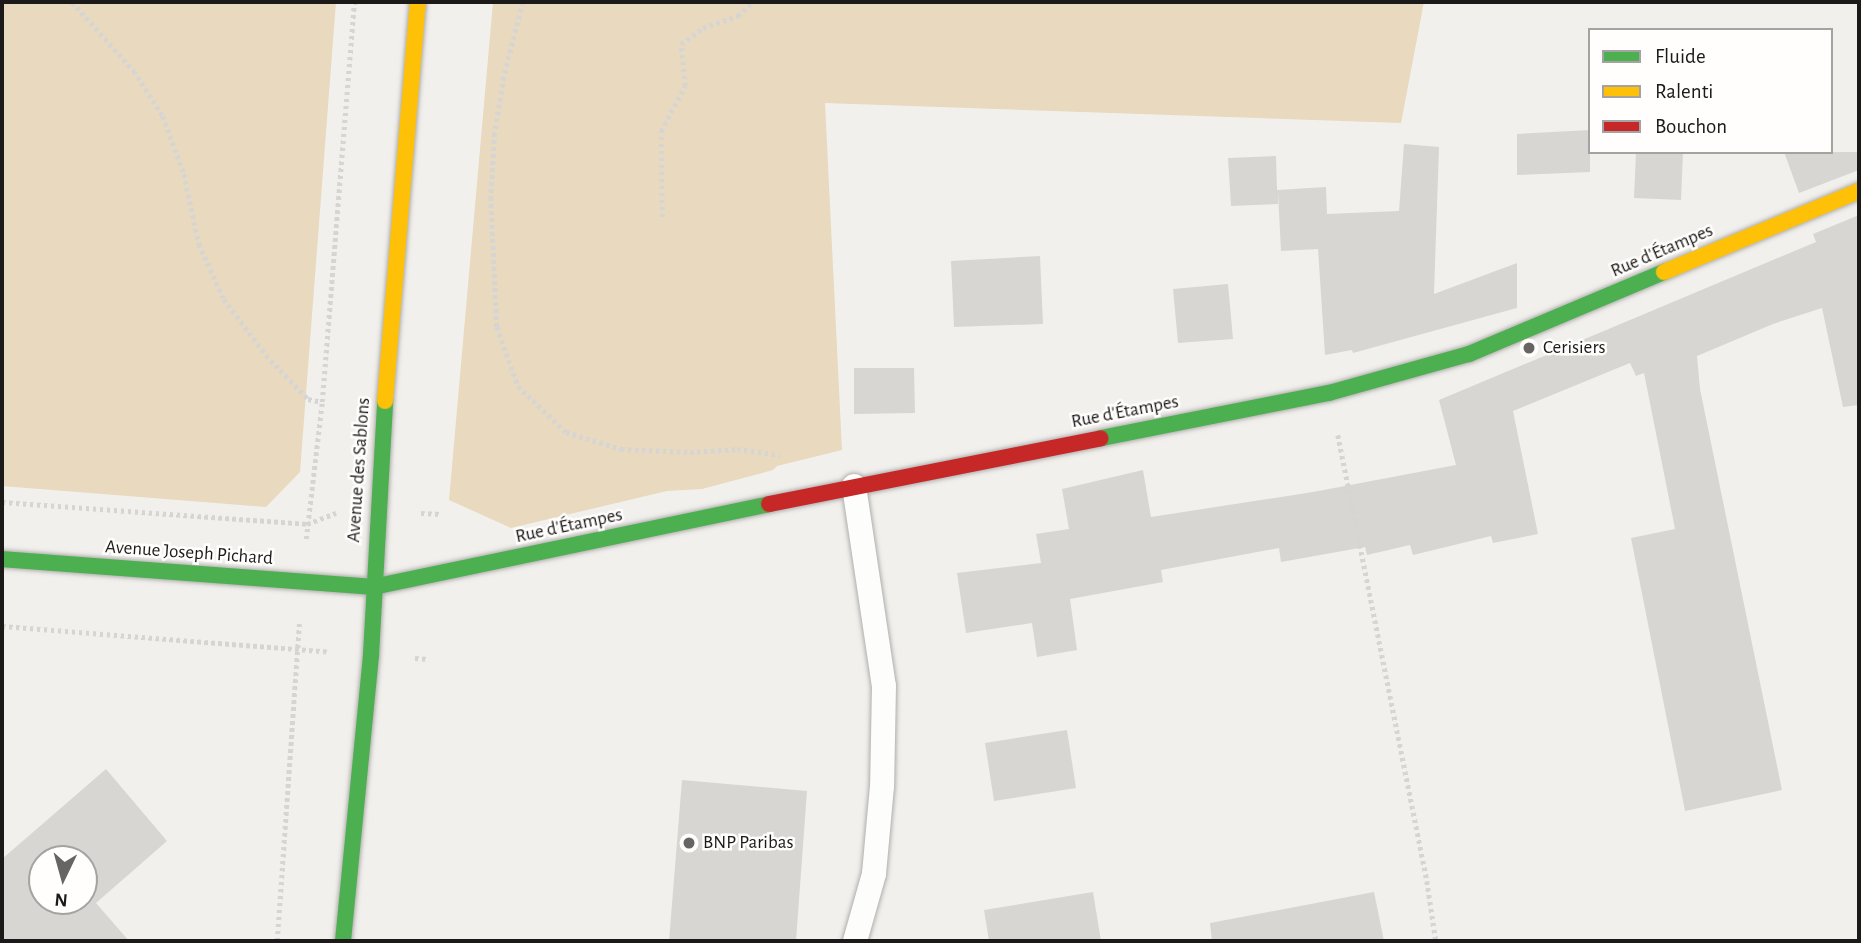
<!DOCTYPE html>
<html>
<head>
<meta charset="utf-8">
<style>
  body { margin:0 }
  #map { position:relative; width:1861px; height:943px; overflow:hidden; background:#f2f0ed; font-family:"Alegreya Sans",sans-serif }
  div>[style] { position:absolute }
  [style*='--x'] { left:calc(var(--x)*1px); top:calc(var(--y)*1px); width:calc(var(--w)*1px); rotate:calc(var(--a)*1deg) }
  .green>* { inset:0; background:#e9d9be }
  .building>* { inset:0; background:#d7d6d3 }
  .path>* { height:4.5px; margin-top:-2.25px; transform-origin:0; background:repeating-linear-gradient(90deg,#d5d5d4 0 3.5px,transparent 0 7px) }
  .roads { filter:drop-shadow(0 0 2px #afafad) drop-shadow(0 0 2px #afafad) }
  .lane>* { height:24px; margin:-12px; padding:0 12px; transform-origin:12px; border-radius:12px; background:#fdfdfc }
  .fast>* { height:16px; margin:-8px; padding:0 8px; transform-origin:8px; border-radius:8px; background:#4caf50 }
  .slow>* { height:16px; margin:-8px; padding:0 8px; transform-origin:8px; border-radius:8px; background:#ffc107 }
  .jam>* { height:16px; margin:-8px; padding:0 8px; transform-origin:8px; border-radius:8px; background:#c62828 }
  .dots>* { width:19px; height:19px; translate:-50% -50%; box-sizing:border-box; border:4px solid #fffefc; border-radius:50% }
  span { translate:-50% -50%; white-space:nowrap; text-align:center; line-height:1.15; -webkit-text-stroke:5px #fffefc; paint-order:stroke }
  .street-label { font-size:19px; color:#1b1a19 }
  .poi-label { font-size:19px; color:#1b1a19 }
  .left { translate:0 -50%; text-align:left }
  .frame { position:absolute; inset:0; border:4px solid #1b1a19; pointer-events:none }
  .legend { position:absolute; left:1588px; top:28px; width:245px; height:126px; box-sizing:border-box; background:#fffefc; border:2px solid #a4a3a1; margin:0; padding:9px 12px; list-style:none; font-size:21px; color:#1b1a19 }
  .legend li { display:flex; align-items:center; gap:14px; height:35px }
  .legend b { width:35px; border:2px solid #a4a3a1 }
  .north { position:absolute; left:28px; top:845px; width:70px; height:70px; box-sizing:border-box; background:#fffefc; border:2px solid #a4a3a1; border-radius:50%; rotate:185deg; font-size:19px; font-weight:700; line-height:28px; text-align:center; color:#1b1a19 }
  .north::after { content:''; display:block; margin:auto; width:24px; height:32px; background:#666563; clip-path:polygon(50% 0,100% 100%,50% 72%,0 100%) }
</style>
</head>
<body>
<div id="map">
  <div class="green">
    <div style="clip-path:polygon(2px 2px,336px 2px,300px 472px,266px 507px,2px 486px)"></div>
    <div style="clip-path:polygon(493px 2px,1424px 2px,1401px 123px,825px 103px,842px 450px,777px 466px,773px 470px,702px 489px,667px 491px,511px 528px,449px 500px)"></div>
  </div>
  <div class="building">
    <div style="clip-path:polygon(1590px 130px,1590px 172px,1517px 175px,1517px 134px)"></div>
    <div style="clip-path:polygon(1404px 144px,1439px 147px,1434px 294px,1517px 263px,1517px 308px,1353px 353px,1352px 350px,1325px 355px,1318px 249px,1281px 251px,1278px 192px,1278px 204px,1231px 206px,1228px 158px,1276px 156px,1277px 190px,1326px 187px,1327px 214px,1399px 211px)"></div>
    <div style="clip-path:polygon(1636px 152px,1683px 152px,1681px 200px,1634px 198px)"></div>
    <div style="clip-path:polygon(1784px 152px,1859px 152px,1859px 170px,1799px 193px)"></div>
    <div style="clip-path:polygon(1859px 215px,1859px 405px,1843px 407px,1822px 308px,1773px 324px,1697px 356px,1700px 389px,1782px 790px,1685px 811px,1631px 538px,1675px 529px,1644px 373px,1636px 376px,1630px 363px,1513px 411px,1538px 534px,1493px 543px,1491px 536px,1413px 555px,1410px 545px,1367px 555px,1365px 547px,1281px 562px,1279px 548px,1161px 570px,1163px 582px,1070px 599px,1077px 650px,1037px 657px,1032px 623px,966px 633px,957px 573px,1041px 563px,1036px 534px,1069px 529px,1062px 489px,1143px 470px,1151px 517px,1313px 492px,1456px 465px,1439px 400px,1816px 242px,1813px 234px)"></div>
    <div style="clip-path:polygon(1040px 256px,1043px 324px,954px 327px,951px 261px)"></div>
    <div style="clip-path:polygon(1228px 284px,1233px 339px,1178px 343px,1173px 289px)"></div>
    <div style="clip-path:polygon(854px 368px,914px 368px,915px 413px,854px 414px)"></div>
    <div style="clip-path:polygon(1067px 730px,1076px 788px,994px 801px,985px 743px)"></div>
    <div style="clip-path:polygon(evenodd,106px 769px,167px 841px,96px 903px,129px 941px,2px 941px,2px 859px,106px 769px,42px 859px,84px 859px,84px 901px,42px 901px,42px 859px)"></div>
    <div style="clip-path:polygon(682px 780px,807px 791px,796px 941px,669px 941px)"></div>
    <div style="clip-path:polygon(1093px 892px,1101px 941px,989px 941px,984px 910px)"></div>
    <div style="clip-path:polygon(1374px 892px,1384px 941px,1212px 941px,1210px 923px)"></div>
  </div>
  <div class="path">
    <div style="--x:72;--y:2;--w:93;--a:48.1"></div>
    <div style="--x:134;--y:71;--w:54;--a:57.2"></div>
    <div style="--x:163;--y:116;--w:62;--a:70.1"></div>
    <div style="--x:184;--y:174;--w:72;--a:77.9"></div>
    <div style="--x:199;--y:244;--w:60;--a:65.6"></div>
    <div style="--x:224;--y:299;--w:70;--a:53.1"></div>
    <div style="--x:266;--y:355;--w:61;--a:46.3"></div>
    <div style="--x:308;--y:399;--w:14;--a:12"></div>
    <div style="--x:523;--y:2;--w:77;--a:104.2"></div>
    <div style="--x:504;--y:77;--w:57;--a:99.1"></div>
    <div style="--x:495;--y:133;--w:64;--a:93.6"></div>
    <div style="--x:491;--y:197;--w:130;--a:87.4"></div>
    <div style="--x:497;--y:327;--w:63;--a:70.4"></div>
    <div style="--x:518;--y:386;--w:66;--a:43.8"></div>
    <div style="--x:566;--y:432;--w:58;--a:17.2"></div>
    <div style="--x:621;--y:449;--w:69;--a:2.5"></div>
    <div style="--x:690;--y:452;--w:47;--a:-3.7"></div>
    <div style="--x:737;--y:449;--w:43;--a:7.9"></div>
    <div style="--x:662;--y:217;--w:86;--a:-90.7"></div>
    <div style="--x:661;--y:131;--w:51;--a:-61.9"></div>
    <div style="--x:685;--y:86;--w:42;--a:-95.4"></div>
    <div style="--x:681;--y:44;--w:27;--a:-36"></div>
    <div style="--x:703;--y:28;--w:37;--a:-19"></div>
    <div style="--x:738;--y:16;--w:20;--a:-45"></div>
    <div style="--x:1338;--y:435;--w:455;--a:78.7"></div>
    <div style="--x:1427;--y:881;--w:61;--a:81.5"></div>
    <div style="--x:2;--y:502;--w:306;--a:4.1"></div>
    <div style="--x:307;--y:524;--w:31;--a:-21"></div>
    <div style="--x:421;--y:513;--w:20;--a:3"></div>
    <div style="--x:306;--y:539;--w:138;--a:-83.3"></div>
    <div style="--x:322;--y:402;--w:401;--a:-85.4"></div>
    <div style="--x:2;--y:626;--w:329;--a:4.5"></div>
    <div style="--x:415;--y:658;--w:13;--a:4"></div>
    <div style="--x:277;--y:941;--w:318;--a:-86"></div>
  </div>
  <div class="roads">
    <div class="lane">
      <div style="--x:854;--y:486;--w:202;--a:81.5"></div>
      <div style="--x:884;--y:686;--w:100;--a:91.1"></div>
      <div style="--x:882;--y:786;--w:88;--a:95.2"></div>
      <div style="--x:874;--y:874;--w:70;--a:105.8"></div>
    </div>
    <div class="fast">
      <div style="--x:1101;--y:438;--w:232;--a:-11.2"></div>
      <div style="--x:1329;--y:393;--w:145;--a:-15.6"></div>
      <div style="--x:1469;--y:354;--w:212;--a:-22.8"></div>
      <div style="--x:2;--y:559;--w:372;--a:4.3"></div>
      <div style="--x:373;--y:587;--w:405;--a:-11.8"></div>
      <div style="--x:343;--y:941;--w:287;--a:-84.4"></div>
      <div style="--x:371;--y:655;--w:254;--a:-86.8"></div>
    </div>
    <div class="slow">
      <div style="--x:1664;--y:272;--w:211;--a:-22.6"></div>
      <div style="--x:385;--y:401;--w:400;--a:-85.3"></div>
    </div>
    <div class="jam">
      <div style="--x:769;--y:504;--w:338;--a:-11.2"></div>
    </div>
  </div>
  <div class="dots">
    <div style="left:1529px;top:348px;background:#666563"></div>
    <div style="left:689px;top:843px;background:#666563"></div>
  </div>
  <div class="street-label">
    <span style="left:1662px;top:251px;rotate:-23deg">Rue d'Étampes</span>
    <span style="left:1125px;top:412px;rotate:-11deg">Rue d'Étampes</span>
    <span style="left:359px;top:470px;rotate:-86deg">Avenue des Sablons</span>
    <span style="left:569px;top:526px;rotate:-12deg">Rue d'Étampes</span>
    <span style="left:189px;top:553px;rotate:4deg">Avenue Joseph Pichard</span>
  </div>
  <div class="poi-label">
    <span class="left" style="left:1543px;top:348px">Cerisiers</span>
    <span class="left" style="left:703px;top:843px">BNP Paribas</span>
  </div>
  <div class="frame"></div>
  <ul class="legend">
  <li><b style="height:9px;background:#4caf50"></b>Fluide</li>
  <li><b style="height:9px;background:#ffc107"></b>Ralenti</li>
  <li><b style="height:9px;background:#c62828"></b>Bouchon</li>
  </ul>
  <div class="north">N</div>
</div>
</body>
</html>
